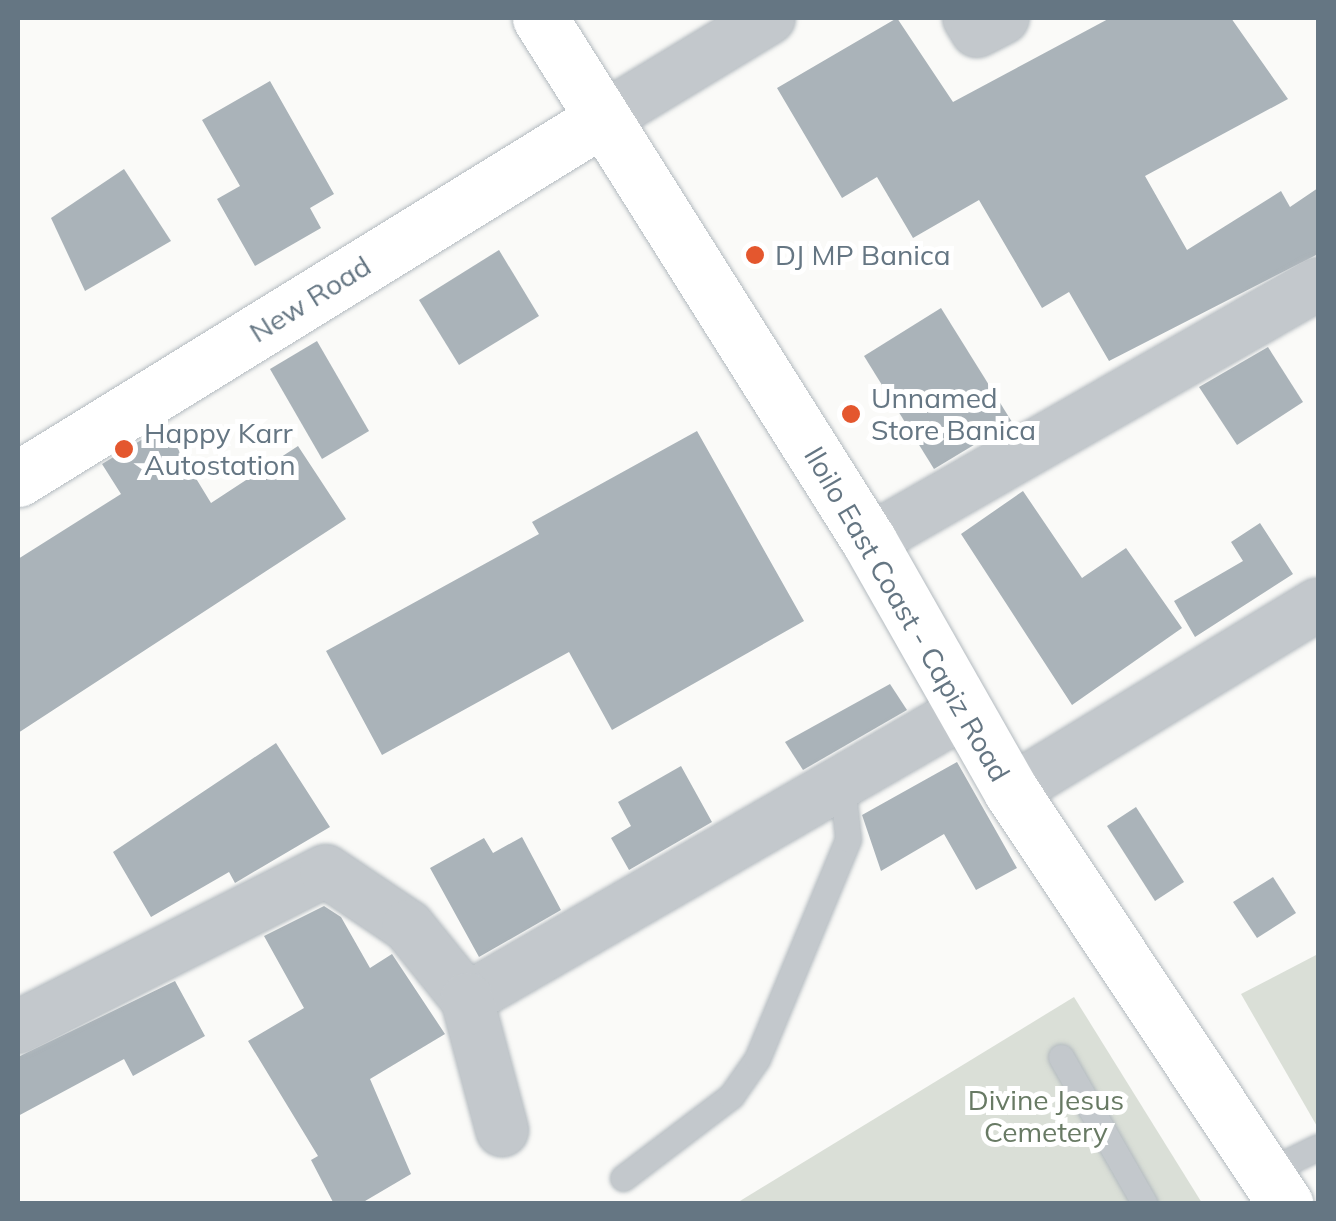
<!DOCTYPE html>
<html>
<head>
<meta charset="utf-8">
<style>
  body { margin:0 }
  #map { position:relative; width:1336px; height:1221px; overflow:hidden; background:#fafaf8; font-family:Mulish,sans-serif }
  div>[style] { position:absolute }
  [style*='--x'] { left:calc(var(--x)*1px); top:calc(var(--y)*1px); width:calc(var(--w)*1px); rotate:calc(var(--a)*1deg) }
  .green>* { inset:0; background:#dadfd7 }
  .building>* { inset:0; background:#aab3b9 }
  .roads { filter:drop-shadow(0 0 2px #b3babf) drop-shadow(0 0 2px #b3babf) }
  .lane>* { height:25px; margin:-12.5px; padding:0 12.5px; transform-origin:12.5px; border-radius:12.5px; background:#c3c8cc }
  .street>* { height:52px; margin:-26px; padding:0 26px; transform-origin:26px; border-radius:26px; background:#c3c8cc }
  .secondary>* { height:55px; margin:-27.5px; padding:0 27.5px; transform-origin:27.5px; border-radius:27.5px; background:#fff }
  .primary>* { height:55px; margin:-27.5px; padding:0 27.5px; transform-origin:27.5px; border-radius:27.5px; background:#fff }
  .dots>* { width:28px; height:28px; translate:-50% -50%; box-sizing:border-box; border:5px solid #fff; border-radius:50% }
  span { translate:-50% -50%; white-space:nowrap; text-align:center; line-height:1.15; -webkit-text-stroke:10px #fff; paint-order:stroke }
  .poi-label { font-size:28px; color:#657683 }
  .left { translate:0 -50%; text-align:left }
  .street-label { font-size:28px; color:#657683 }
  .park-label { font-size:28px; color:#687a64 }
  .frame { position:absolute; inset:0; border:20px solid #657683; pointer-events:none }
</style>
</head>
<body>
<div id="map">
  <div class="green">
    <div style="clip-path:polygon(1318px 954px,1318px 1128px,1241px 994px)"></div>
    <div style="clip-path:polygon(1074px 997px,1202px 1203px,735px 1204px)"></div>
  </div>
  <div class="building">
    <div style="clip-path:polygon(897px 18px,953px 102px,1110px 18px,1231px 18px,1288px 99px,1145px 176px,1187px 250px,1281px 191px,1290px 207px,1318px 188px,1318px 254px,1109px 361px,1069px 292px,1042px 308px,979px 200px,913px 238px,877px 177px,842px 198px,777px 88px)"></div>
    <div style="clip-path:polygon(270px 81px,334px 194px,310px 208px,321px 228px,255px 266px,217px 199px,240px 186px,202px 120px)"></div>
    <div style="clip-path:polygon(124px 169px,171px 241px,85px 291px,51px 218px)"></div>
    <div style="clip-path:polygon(499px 250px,539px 316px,459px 365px,419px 300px)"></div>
    <div style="clip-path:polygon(941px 308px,1012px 422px,934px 469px,864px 356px)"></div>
    <div style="clip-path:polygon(317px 341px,369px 431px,322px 459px,270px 369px)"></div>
    <div style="clip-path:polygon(1268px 347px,1303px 402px,1237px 445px,1199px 387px)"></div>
    <div style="clip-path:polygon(164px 426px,211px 503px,298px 446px,346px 519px,18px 733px,18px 559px,121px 494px,102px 464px)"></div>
    <div style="clip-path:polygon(697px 431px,804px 621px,612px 730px,569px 652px,382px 755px,326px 651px,539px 534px,532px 522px)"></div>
    <div style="clip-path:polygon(1023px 491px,1082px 578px,1126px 548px,1182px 628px,1072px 705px,961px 534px)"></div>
    <div style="clip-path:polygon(1260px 523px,1293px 574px,1195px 637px,1174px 601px,1243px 561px,1231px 542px)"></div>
    <div style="clip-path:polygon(890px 684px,907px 710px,803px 770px,785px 742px)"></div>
    <div style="clip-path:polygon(276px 743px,330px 827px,235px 883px,229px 872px,151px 917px,113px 852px)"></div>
    <div style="clip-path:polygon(957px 762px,1017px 868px,976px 890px,944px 834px,881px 871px,862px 815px)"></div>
    <div style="clip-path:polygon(681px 766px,712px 822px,629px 870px,611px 838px,631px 826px,618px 802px)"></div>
    <div style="clip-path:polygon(1136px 807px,1184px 882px,1155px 901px,1107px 826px)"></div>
    <div style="clip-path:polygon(522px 837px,561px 910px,479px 957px,430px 868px,484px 838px,493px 853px)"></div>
    <div style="clip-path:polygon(1273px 877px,1296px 913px,1257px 938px,1233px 902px)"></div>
    <div style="clip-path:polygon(324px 906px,341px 917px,370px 968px,392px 954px,445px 1034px,370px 1079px,411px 1174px,360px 1204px,334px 1204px,311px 1160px,318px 1156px,248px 1041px,304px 1008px,264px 936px)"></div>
    <div style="clip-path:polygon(175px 981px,205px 1036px,133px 1076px,124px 1059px,18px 1116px,18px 1057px)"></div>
  </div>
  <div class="roads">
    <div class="lane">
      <div style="--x:1061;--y:1057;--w:169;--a:60.3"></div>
      <div style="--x:1267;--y:1172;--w:57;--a:-26.1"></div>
      <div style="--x:623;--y:1178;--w:136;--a:-37.2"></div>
      <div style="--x:731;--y:1096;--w:45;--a:-54.9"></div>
      <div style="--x:757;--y:1059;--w:238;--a:-67.5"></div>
      <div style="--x:848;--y:839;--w:57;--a:-96"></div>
    </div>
    <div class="street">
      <div style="--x:969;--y:18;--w:15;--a:58"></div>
      <div style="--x:977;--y:31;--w:29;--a:-27"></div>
      <div style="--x:602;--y:119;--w:195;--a:-31.2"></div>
      <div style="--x:869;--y:541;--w:517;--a:-29.79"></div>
      <div style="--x:1011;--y:791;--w:359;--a:-31.3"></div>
      <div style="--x:467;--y:999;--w:573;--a:-30.05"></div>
      <div style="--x:18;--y:1027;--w:345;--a:-26.9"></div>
      <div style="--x:326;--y:871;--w:99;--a:33.9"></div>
      <div style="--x:408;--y:926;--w:94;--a:51.1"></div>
      <div style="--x:467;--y:999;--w:136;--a:75"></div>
    </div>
    <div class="secondary">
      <div style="--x:18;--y:479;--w:686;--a:-31.65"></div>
    </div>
    <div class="primary">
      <div style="--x:540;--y:18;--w:618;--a:57.83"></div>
      <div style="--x:869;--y:541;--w:288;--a:60.4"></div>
      <div style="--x:1011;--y:791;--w:496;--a:56.4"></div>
    </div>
  </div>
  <div class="dots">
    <div style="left:755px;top:255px;background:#e4572e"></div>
    <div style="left:851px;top:414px;background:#e4572e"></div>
    <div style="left:124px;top:449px;background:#e4572e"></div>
  </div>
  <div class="poi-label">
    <span class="left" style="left:775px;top:255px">DJ MP Banica</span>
    <span class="left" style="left:871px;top:414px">Unnamed<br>Store Banica</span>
    <span class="left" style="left:144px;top:449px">Happy Karr<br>Autostation</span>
  </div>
  <div class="street-label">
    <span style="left:310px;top:299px;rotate:-32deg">New Road</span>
    <span style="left:907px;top:614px;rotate:60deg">Iloilo East Coast - Capiz Road</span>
  </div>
  <div class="park-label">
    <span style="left:1046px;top:1116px">Divine Jesus<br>Cemetery</span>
  </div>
  <div class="frame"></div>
</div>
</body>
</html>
